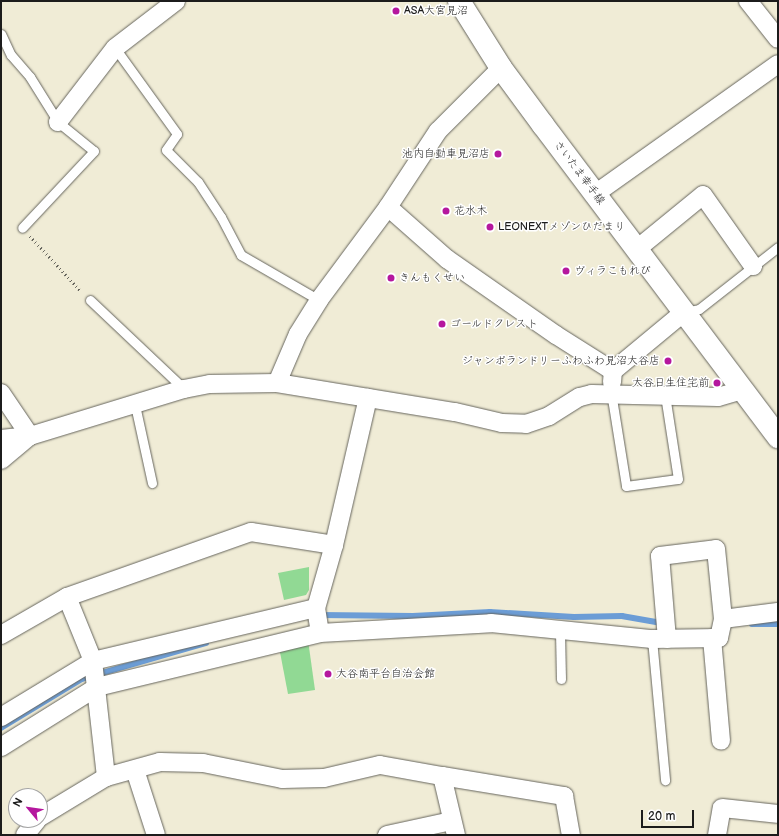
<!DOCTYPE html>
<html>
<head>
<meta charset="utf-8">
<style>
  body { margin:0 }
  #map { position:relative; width:779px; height:836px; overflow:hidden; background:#f0ecd6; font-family:"Balsamiq Sans","Klee One",sans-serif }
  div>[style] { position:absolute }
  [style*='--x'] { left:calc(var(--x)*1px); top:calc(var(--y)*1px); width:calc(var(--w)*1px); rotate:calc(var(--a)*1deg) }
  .green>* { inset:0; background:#91d994 }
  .stream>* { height:5.5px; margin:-2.75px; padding:0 2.75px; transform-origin:2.75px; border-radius:2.75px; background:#6c9dd6 }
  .path>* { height:2.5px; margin-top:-1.25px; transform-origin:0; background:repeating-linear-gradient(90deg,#66655d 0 1px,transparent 0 4px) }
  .roads { filter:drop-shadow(0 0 1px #66655d) drop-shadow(0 0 1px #66655d) }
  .lane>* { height:9px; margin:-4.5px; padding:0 4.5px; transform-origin:4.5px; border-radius:4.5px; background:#fff }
  .street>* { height:18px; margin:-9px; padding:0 9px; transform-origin:9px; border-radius:9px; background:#fff }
  .primary>* { height:22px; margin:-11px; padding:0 11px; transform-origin:11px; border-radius:11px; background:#fff }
  .dots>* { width:11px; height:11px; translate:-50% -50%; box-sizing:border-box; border:2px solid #fff; border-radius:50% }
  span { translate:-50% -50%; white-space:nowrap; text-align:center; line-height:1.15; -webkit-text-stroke:3px #fff; paint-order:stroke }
  .poi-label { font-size:11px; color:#1c1c1c }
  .left { translate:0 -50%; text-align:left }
  .right { translate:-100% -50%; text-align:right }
  .street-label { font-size:11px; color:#1c1c1c }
  .frame { position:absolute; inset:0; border:2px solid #1c1c1c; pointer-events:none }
  .north { position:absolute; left:8px; top:788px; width:40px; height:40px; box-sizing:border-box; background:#fff; border:1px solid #a4a4a4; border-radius:50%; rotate:299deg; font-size:11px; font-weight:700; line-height:16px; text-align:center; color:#1c1c1c }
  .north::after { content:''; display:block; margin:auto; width:14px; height:18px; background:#b5179e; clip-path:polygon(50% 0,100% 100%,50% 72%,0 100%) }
  .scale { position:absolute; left:641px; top:810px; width:53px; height:18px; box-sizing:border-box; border:2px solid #1c1c1c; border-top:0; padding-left:5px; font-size:12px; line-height:14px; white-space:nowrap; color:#1c1c1c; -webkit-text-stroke:3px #fff; paint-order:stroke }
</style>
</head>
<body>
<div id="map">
  <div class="green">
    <div style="clip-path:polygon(309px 567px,309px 590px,306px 595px,284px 600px,278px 573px)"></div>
    <div style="clip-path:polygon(308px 640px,315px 690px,288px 694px,279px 647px)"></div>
  </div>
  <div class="stream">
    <div style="--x:319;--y:615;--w:94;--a:0.6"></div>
    <div style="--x:413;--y:616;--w:77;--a:-3"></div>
    <div style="--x:490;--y:612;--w:84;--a:3.4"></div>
    <div style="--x:574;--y:617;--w:48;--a:-1.2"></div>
    <div style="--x:622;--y:616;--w:40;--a:10"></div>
    <div style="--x:752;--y:624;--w:26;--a:0"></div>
    <div style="--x:1;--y:728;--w:95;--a:-31.2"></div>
    <div style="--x:82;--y:679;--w:129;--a:-16.2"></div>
  </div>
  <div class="path">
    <div style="--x:30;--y:236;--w:75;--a:47.2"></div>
  </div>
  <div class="roads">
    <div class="lane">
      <div style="--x:1;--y:34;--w:23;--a:65"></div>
      <div style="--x:11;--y:55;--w:29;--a:49"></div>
      <div style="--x:30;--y:77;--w:53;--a:58.1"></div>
      <div style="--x:58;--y:122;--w:46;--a:38.9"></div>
      <div style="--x:94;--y:151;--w:105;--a:133.1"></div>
      <div style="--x:115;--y:48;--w:106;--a:54.2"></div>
      <div style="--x:177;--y:134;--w:19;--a:125"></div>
      <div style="--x:166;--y:150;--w:45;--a:45"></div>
      <div style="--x:198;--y:182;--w:42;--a:56.7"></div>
      <div style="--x:221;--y:217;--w:43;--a:62.2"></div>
      <div style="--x:241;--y:255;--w:90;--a:30"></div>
      <div style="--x:90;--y:300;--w:129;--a:43.4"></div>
      <div style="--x:685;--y:312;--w:14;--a:-12"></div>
      <div style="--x:699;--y:309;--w:100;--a:-38.1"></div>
      <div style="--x:611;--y:392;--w:95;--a:80.9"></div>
      <div style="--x:626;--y:486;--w:52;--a:-7.7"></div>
      <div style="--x:678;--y:479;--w:85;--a:-98.8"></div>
      <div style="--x:135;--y:405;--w:80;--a:77.7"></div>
      <div style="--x:560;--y:632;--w:47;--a:88.8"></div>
      <div style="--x:652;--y:639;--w:142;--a:84.7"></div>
    </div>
    <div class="street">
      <div style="--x:748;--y:1;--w:48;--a:51.7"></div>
      <div style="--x:58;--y:122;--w:93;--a:-52.4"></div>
      <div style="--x:115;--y:48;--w:77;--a:-37.6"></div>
      <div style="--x:595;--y:194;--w:224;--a:-35.4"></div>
      <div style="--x:388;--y:207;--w:79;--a:41.4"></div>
      <div style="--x:447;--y:259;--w:133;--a:34.9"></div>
      <div style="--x:556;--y:335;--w:67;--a:32.3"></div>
      <div style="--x:637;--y:249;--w:85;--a:-39.3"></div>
      <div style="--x:703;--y:195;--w:87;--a:54.8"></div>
      <div style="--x:612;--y:382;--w:11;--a:-85"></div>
      <div style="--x:613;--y:371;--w:92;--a:-39.7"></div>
      <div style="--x:277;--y:383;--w:53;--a:-66.8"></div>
      <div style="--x:298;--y:334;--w:40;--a:-58"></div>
      <div style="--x:319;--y:300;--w:116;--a:-53.4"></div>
      <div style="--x:388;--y:207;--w:91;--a:-56.7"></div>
      <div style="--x:438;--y:131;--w:89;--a:-45"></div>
      <div style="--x:1;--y:393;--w:52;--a:56"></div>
      <div style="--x:1;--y:439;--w:29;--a:-6"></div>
      <div style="--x:30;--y:436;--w:161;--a:-17"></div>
      <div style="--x:184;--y:389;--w:26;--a:-11"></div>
      <div style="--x:210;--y:384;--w:67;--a:-0.9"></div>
      <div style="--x:277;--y:383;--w:180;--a:9.3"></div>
      <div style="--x:455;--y:412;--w:48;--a:13.2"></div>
      <div style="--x:502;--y:423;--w:24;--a:2"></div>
      <div style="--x:526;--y:424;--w:24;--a:-19"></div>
      <div style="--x:549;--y:416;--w:36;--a:-32"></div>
      <div style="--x:580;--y:397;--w:12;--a:-14"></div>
      <div style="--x:592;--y:394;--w:126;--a:1.4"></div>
      <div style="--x:718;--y:397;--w:25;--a:-16"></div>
      <div style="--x:1;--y:460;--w:38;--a:-40"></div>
      <div style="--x:334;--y:545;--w:151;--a:-77"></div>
      <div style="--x:67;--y:597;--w:69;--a:67.9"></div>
      <div style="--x:93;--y:661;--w:117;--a:83.6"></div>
      <div style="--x:106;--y:777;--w:56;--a:-15.5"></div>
      <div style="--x:160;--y:762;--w:43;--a:1.3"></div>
      <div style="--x:203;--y:763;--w:81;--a:11.4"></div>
      <div style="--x:282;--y:779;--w:42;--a:-1.4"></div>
      <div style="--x:324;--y:778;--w:57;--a:-13.1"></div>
      <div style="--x:380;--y:765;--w:63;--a:10.1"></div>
      <div style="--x:442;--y:776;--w:61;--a:76.7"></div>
      <div style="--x:1;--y:635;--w:76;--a:-29.9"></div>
      <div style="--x:67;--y:597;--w:195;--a:-19.5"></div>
      <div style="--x:251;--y:532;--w:84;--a:8.9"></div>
      <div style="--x:334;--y:545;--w:66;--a:105.9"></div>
      <div style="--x:316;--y:608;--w:25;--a:81"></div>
      <div style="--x:712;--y:638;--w:103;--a:85"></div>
      <div style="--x:667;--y:639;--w:83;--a:-94.8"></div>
      <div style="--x:660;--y:556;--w:56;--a:-7.1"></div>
      <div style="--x:716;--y:549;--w:70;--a:84.3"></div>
      <div style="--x:1;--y:717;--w:108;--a:-31.3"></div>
      <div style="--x:93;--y:661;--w:229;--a:-13.4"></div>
      <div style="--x:1;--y:747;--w:113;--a:-32"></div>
      <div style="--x:97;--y:687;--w:229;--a:-13.6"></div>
      <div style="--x:320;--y:633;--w:171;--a:-3.3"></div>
      <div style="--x:491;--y:623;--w:162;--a:5.7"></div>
      <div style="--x:652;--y:639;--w:67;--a:-0.9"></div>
      <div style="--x:719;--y:638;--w:19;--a:-78"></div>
      <div style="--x:723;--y:619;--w:55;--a:-7.3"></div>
      <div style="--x:135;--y:770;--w:68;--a:72.1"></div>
      <div style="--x:442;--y:776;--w:124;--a:9.3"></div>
      <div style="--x:564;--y:796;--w:40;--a:80"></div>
      <div style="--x:40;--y:817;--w:77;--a:-31.2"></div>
      <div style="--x:25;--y:835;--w:19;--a:-51"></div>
      <div style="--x:387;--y:835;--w:66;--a:-12.3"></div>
      <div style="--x:717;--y:835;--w:27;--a:-80"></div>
      <div style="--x:722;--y:808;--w:56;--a:6.1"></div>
    </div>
    <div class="primary">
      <div style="--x:459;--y:1;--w:79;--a:57.9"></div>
      <div style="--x:501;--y:68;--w:71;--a:53.6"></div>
      <div style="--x:543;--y:125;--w:391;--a:53"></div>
    </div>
  </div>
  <div class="dots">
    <div style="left:396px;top:11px;background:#b5179e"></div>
    <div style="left:498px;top:154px;background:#b5179e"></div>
    <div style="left:446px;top:211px;background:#b5179e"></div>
    <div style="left:490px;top:227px;background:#b5179e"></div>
    <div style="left:566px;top:271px;background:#b5179e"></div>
    <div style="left:391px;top:278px;background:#b5179e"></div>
    <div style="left:442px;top:324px;background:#b5179e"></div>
    <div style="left:668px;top:361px;background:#b5179e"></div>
    <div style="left:717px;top:383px;background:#b5179e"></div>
    <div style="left:328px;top:674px;background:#b5179e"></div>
  </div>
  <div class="poi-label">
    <span class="left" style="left:404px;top:11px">ASA大宮見沼</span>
    <span class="right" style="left:490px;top:154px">池内自動車見沼店</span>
    <span class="left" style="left:454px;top:211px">花水木</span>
    <span class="left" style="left:498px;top:227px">LEONEXTメゾンひだまり</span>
    <span class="left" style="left:574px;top:271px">ヴィラこもれび</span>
    <span class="left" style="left:399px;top:278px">きんもくせい</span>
    <span class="left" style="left:450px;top:324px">ゴールドクレスト</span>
    <span class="right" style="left:660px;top:361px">ジャンボランドリーふわふわ見沼大谷店</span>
    <span class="right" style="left:709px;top:383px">大谷日生住宅前</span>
    <span class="left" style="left:336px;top:674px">大谷南平台自治会館</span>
  </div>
  <div class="street-label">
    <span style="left:579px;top:173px;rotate:53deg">さいたま幸手線</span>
  </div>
  <div class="frame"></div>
  <div class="north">N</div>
  <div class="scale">20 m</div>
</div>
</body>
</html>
